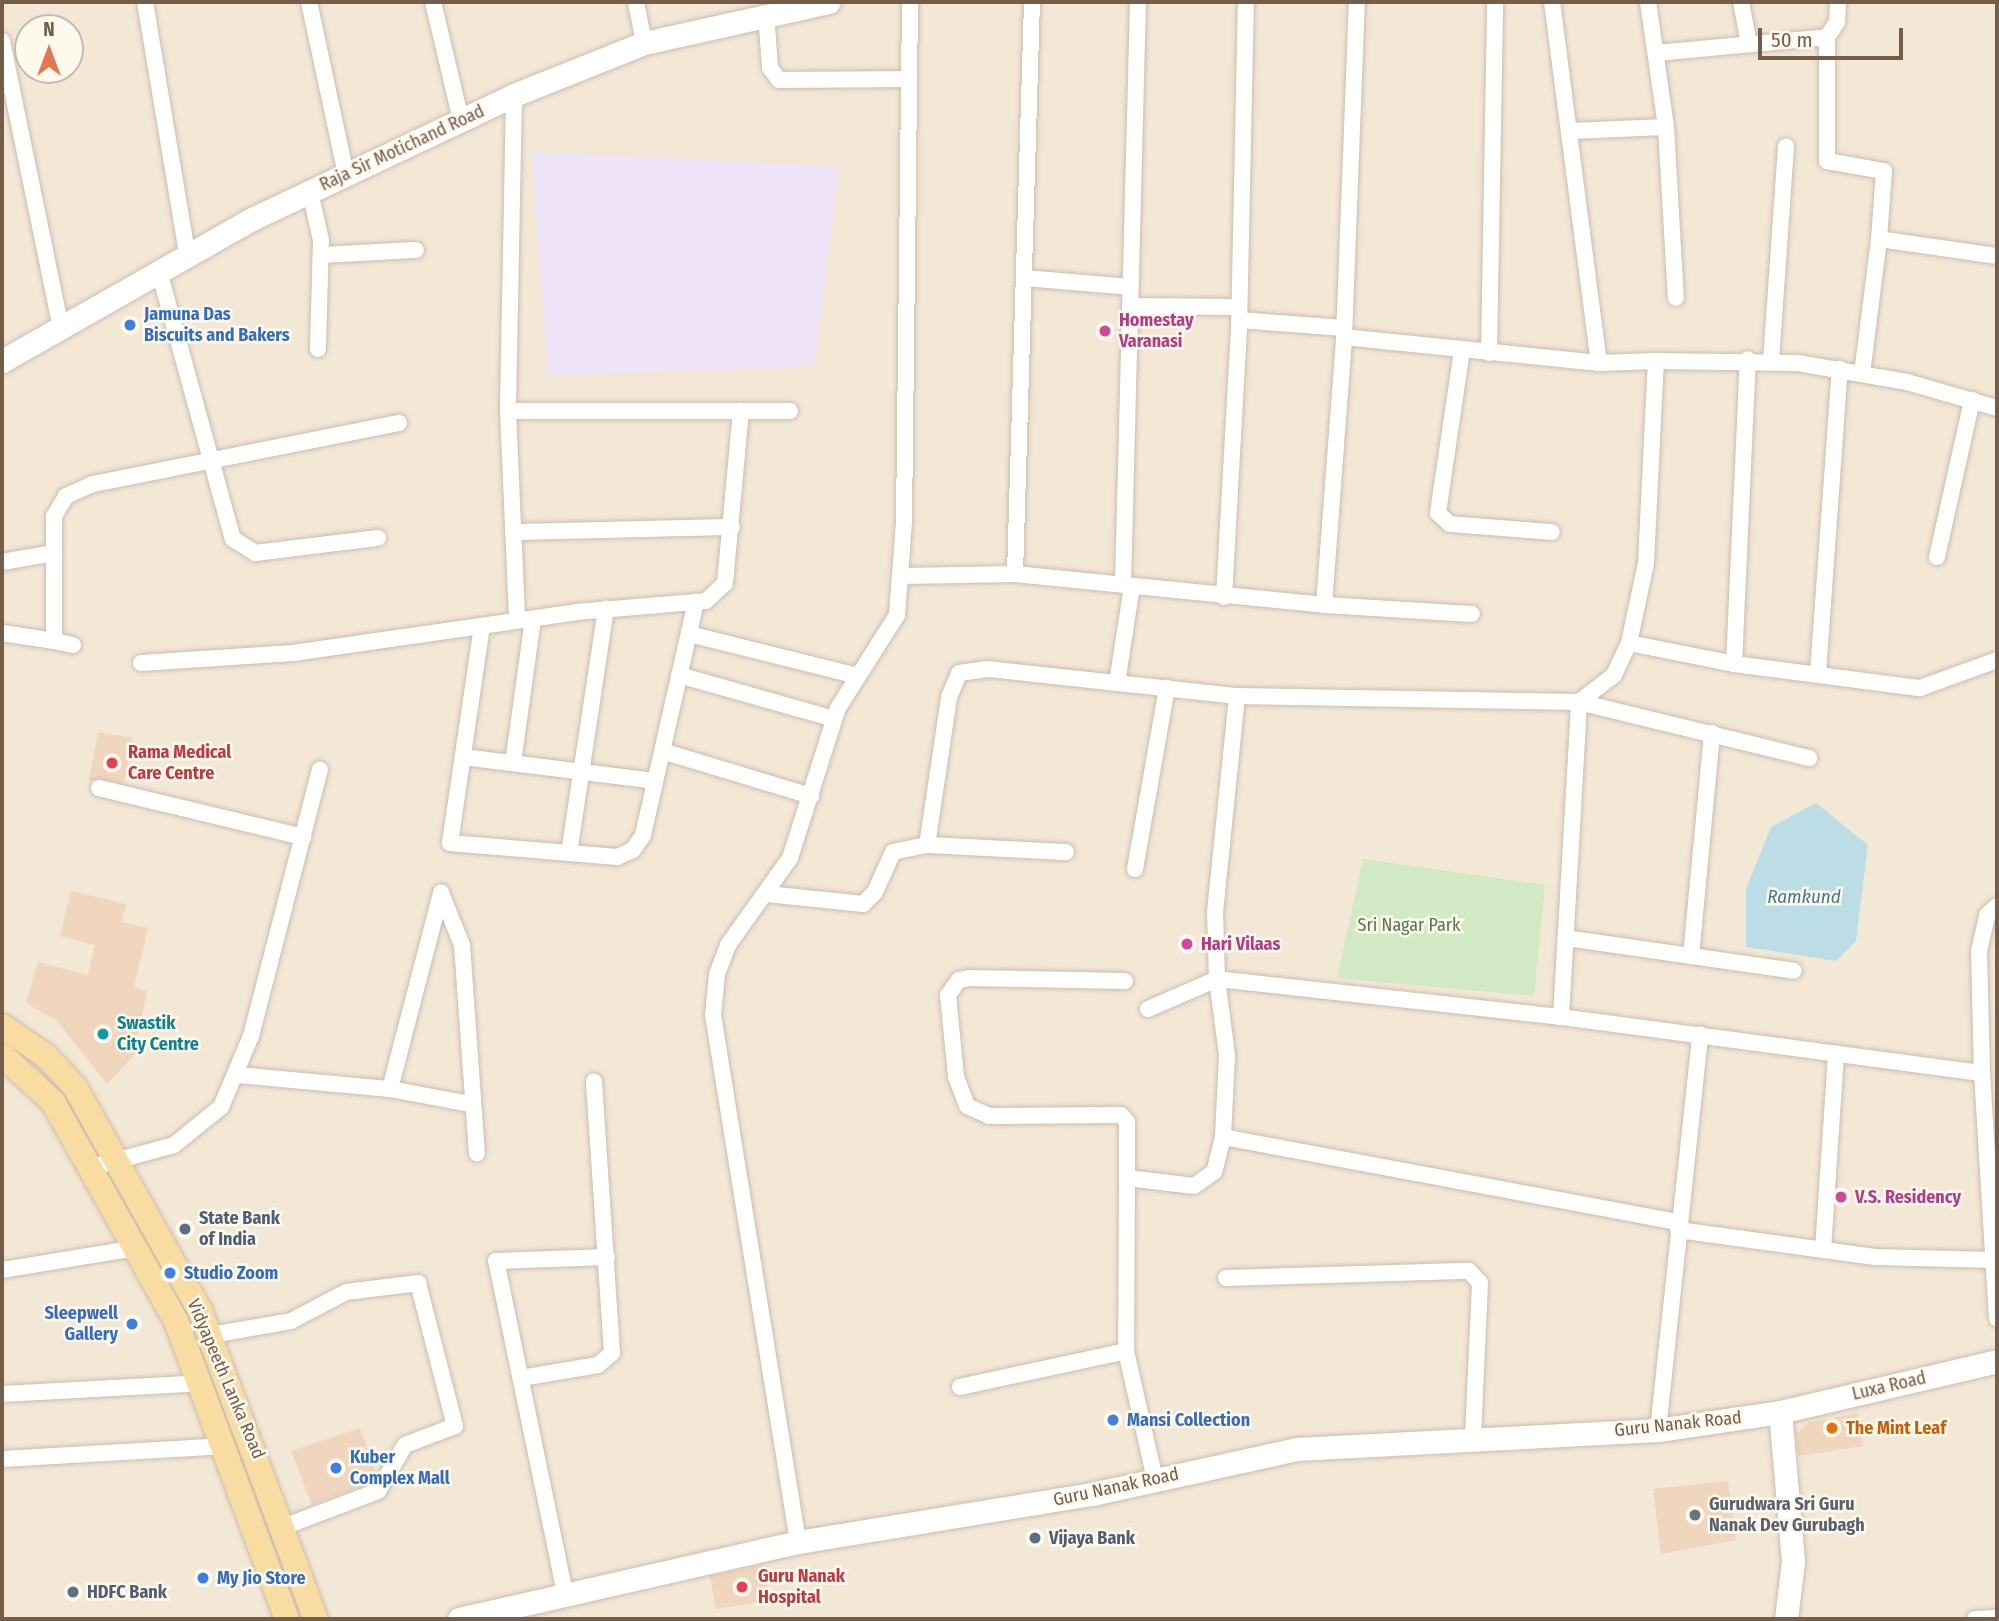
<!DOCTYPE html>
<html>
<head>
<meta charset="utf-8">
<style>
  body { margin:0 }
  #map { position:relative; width:1999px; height:1621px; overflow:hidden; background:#fcf5e7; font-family:"Fira Sans Condensed",sans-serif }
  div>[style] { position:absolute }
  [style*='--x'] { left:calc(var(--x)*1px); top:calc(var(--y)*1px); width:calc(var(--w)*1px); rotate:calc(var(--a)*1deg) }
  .residential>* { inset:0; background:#f3e7d6 }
  .education>* { inset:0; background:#f2e4f8 }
  .green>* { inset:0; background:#d2e9c6 }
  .water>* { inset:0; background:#bcdde5 }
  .building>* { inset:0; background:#f0d5bf }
  .roads { filter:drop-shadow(0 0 2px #cdbdad) drop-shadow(0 0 2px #cdbdad) }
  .street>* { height:16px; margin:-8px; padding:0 8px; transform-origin:8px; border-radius:8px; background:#fff }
  .secondary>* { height:23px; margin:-11.5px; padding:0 11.5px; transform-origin:11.5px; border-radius:11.5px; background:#fff }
  .primary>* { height:24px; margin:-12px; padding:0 12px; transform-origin:12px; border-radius:12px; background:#f8dca2 }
  .dots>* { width:19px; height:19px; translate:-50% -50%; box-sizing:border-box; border:4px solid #fef9ed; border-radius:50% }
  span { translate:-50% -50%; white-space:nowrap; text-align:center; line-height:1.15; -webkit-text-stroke:5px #fef9ed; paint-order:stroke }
  .street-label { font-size:18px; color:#755d4c }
  .shop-label { font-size:18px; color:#366cbe; font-weight:700 }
  .left { translate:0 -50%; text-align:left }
  .right { translate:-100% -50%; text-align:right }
  .hotel-label { font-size:18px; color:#b23c85; font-weight:700 }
  .health-label { font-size:18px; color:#be3a42; font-weight:700 }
  .park-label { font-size:18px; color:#527a44 }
  .culture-label { font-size:18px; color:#0d838f; font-weight:700 }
  .service-label { font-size:18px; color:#4e5e75; font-weight:700 }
  .food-label { font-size:18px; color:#c56008; font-weight:700 }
  .worship-label { font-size:18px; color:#5b616d; font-weight:700 }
  .water-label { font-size:19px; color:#467a88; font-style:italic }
  .frame { position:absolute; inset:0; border:4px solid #755d4c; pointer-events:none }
  .north { position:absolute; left:14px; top:14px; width:70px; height:70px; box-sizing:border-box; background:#fef9ed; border:2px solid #c7bbad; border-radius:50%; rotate:0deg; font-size:19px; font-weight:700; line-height:28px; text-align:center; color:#755d4c }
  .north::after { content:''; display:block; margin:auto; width:24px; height:32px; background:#e27850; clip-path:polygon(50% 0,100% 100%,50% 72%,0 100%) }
  .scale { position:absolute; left:1758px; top:28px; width:145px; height:32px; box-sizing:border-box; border:4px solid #755d4c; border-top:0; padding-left:9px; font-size:21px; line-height:24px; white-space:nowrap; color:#755d4c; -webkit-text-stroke:5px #fef9ed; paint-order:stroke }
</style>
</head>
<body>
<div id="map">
  <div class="residential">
    <div style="clip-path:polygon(evenodd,2px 2px,1997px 2px,1997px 1619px,2px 1619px,2px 2px,28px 28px,70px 28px,70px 70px,28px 70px,28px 28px)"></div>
  </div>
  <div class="education">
    <div style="clip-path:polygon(532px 152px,839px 166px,814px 366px,548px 376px)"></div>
  </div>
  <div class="green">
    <div style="clip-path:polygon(1363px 859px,1545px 885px,1534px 996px,1337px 978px)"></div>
  </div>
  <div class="water">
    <div style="clip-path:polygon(1816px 803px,1868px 845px,1856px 941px,1836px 961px,1746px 947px,1746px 889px,1771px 827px)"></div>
  </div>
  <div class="building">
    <div style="clip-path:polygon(98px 732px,132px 738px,124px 783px,89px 780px)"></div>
    <div style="clip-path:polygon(71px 891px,126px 904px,122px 922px,148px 928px,134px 987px,147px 991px,134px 1056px,107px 1084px,56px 1020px,26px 1003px,38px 962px,88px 975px,95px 945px,60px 936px)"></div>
    <div style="clip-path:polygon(1858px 1413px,1863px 1446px,1799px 1456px,1796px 1434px,1810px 1422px)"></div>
    <div style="clip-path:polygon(360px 1428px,376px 1473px,371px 1482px,312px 1505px,291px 1451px)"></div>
    <div style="clip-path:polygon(1728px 1481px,1736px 1540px,1661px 1554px,1653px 1489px)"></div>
    <div style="clip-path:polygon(763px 1565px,770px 1600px,716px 1609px,710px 1576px)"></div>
  </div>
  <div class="roads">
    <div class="street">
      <div style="--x:145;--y:2;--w:255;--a:80.5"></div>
      <div style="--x:309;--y:2;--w:177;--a:77.9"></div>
      <div style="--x:433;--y:2;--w:121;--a:76.7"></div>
      <div style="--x:636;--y:2;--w:42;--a:79"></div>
      <div style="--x:1552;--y:2;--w:364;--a:82.6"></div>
      <div style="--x:1648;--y:2;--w:126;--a:81.8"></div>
      <div style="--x:1741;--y:2;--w:43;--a:79.2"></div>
      <div style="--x:766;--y:13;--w:55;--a:85.8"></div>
      <div style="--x:770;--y:68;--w:15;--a:53"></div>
      <div style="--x:779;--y:80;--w:130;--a:-0.4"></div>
      <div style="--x:1827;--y:37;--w:124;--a:90"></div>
      <div style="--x:1827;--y:161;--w:58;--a:10"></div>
      <div style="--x:1884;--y:171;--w:68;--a:94.2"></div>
      <div style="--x:2;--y:41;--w:294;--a:78.4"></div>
      <div style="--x:1656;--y:53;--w:172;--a:-5.3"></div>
      <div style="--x:1827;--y:37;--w:18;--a:-56"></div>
      <div style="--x:1837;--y:22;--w:20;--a:-87"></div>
      <div style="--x:514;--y:95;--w:316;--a:91.1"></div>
      <div style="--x:508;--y:411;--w:210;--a:87.5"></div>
      <div style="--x:1570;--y:131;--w:96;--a:-2.4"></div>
      <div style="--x:1666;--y:127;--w:171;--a:86.7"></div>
      <div style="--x:310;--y:192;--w:49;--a:77.1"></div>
      <div style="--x:321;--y:240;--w:109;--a:91.6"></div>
      <div style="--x:321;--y:255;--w:95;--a:-3"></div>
      <div style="--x:159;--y:271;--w:278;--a:74.6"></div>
      <div style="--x:233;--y:539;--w:26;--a:32"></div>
      <div style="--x:255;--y:553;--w:124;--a:-7"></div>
      <div style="--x:1025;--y:278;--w:106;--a:4.9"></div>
      <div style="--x:1130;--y:306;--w:109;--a:0.5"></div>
      <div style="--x:1239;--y:320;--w:105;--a:4.4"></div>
      <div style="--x:1462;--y:350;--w:165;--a:98.4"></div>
      <div style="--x:1438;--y:513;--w:16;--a:43"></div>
      <div style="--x:1450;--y:524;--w:102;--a:4.5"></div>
      <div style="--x:1489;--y:353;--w:351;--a:-89"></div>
      <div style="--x:1656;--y:361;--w:142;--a:0.8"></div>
      <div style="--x:1798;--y:363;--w:111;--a:9.9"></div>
      <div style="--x:1907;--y:382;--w:94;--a:16.1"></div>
      <div style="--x:1771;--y:361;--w:215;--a:-86"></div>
      <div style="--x:1862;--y:374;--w:136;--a:-82.8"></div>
      <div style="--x:1879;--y:239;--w:119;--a:8.2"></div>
      <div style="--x:508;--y:411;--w:282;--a:0"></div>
      <div style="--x:513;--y:532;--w:219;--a:-1.3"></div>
      <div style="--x:1937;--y:557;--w:161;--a:-77.4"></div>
      <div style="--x:2;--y:562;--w:53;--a:-9.8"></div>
      <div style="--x:1015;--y:574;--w:572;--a:-88.3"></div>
      <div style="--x:901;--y:576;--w:114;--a:-1"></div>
      <div style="--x:1015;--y:574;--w:311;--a:5.7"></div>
      <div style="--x:1324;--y:605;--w:269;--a:-85.7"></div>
      <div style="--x:1344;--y:337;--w:335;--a:-87.8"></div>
      <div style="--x:1123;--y:585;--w:583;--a:-88.53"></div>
      <div style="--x:1224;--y:597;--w:267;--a:-86.8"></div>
      <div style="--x:1239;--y:330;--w:328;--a:-88.8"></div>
      <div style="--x:1324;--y:605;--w:148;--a:3.5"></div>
      <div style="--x:482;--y:626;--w:219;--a:98.4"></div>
      <div style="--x:450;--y:843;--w:168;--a:4.8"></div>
      <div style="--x:617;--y:857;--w:17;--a:-24"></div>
      <div style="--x:633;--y:850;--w:18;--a:-56"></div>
      <div style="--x:643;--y:835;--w:239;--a:-77.2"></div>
      <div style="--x:2;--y:633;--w:53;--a:8.7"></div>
      <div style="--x:689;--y:634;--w:173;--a:14"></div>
      <div style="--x:1629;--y:643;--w:107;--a:11.3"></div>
      <div style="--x:1734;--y:664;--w:188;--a:7.4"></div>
      <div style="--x:1920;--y:688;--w:82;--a:-20"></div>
      <div style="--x:73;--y:645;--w:19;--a:-168"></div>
      <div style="--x:54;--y:641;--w:125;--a:-90"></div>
      <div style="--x:54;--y:516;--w:23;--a:-59"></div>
      <div style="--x:66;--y:496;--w:30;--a:-24"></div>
      <div style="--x:93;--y:484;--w:312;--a:-11.3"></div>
      <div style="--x:141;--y:663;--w:152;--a:-3.8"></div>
      <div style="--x:293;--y:653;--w:286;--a:-8.2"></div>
      <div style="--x:576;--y:612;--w:130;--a:-4.8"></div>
      <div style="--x:706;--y:601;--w:26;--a:-43"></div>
      <div style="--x:725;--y:583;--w:173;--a:-84.7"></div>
      <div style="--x:1734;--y:664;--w:305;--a:-87.4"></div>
      <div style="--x:1818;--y:673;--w:305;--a:-85.9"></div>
      <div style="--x:679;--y:675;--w:161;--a:15.8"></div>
      <div style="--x:1117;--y:683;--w:98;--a:-81.2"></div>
      <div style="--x:1237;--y:696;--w:217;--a:95.8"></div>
      <div style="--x:1215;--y:912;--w:67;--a:88.3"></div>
      <div style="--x:1217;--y:979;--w:346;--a:6.3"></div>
      <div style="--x:1561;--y:1017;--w:316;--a:-86.7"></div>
      <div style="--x:1579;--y:702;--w:237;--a:13.7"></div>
      <div style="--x:662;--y:751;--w:156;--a:16.8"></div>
      <div style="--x:463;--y:757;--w:193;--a:7.1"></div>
      <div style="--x:513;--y:763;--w:145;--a:-82.1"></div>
      <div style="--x:99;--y:788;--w:210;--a:13.5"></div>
      <div style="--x:1066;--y:852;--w:139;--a:-177.1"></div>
      <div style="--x:927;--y:845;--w:150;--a:-81.5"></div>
      <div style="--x:949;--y:697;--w:26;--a:-67"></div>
      <div style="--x:959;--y:673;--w:29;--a:-8"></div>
      <div style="--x:988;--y:669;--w:250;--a:6.2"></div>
      <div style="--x:1237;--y:696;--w:342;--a:1"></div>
      <div style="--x:1579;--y:702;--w:44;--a:-37.6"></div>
      <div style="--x:1614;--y:675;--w:35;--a:-65"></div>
      <div style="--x:1629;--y:643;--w:82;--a:-78"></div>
      <div style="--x:1646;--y:563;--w:202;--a:-87.2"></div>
      <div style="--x:1656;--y:361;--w:57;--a:178"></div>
      <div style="--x:1599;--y:363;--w:256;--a:-174.2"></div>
      <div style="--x:569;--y:853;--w:247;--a:-81.4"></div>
      <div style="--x:1135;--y:869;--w:184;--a:-80"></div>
      <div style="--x:441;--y:893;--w:56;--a:68"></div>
      <div style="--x:462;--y:945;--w:209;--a:85.9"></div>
      <div style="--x:767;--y:894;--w:97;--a:5.9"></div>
      <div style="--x:863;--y:904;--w:17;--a:-45"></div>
      <div style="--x:875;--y:892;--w:44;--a:-65.8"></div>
      <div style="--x:893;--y:852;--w:35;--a:-12"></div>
      <div style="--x:1566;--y:938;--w:230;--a:8.2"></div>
      <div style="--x:1691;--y:956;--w:224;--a:-84.6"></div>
      <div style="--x:1125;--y:981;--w:155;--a:-178.9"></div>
      <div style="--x:970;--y:978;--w:11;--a:170"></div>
      <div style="--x:959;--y:980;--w:19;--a:126"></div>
      <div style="--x:948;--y:995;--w:82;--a:84.4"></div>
      <div style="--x:956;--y:1077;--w:31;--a:69"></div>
      <div style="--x:967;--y:1106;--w:24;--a:24"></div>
      <div style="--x:989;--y:1116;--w:132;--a:-0.4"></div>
      <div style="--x:1121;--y:1115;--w:9;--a:49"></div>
      <div style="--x:1127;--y:1122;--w:56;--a:90"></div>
      <div style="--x:1148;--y:1009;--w:75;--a:-23.5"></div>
      <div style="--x:1217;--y:979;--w:77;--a:82.5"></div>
      <div style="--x:1227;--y:1055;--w:82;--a:92.8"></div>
      <div style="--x:1223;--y:1137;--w:36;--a:104"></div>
      <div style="--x:1214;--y:1172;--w:24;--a:145"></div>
      <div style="--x:1194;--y:1186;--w:67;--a:-173.2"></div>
      <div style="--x:1127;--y:1178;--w:173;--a:90.3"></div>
      <div style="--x:1126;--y:1351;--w:132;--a:77.3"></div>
      <div style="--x:1561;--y:1017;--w:425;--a:7.6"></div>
      <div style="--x:1982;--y:1073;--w:246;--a:86.5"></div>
      <div style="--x:1982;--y:1073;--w:122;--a:-91.4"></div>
      <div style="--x:1979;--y:951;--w:37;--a:-77"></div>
      <div style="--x:1987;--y:915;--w:13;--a:-42"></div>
      <div style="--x:238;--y:1075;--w:153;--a:5.3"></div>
      <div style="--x:390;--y:1089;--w:81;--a:10.6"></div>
      <div style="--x:390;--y:1089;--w:203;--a:-75.4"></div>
      <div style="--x:1223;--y:1137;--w:463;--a:10.6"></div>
      <div style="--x:93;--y:1167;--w:84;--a:-15.2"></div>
      <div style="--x:174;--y:1145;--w:60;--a:-39"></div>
      <div style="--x:221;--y:1107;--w:77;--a:-67.1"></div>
      <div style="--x:251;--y:1036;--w:275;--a:-75.5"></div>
      <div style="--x:1678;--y:1230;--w:199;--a:7.8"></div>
      <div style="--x:1875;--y:1257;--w:119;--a:1.4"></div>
      <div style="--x:1823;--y:1250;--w:197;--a:-86.2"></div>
      <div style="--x:2;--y:1270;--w:136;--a:-9.3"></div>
      <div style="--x:1226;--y:1278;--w:243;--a:-1.7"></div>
      <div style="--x:1469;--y:1271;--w:16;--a:47"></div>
      <div style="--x:1480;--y:1283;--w:155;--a:92.6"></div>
      <div style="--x:211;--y:1335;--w:81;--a:-9.9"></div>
      <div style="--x:291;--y:1321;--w:62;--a:-27.8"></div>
      <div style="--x:346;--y:1292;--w:73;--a:-7.1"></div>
      <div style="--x:418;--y:1283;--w:148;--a:75.5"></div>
      <div style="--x:455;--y:1426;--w:53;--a:159.2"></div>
      <div style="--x:405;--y:1445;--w:53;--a:120.4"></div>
      <div style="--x:378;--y:1491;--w:102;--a:159.2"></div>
      <div style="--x:521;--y:1378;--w:78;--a:-9.6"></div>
      <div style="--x:598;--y:1365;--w:18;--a:-41"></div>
      <div style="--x:612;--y:1353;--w:272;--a:-93.8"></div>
      <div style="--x:960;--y:1387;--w:170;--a:-12.2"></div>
      <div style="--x:2;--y:1394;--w:200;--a:-3.1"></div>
      <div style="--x:1658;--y:1430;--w:398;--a:-83.9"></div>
      <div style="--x:2;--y:1459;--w:225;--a:-3.3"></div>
      <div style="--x:798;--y:1542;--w:534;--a:-99.16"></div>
      <div style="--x:713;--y:1015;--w:41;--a:-84.4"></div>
      <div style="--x:717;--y:974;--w:31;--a:-69"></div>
      <div style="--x:728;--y:945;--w:107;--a:-54.5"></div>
      <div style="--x:790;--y:858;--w:157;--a:-72.3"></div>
      <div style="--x:838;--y:708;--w:110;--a:-57.6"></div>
      <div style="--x:897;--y:615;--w:93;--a:-85.7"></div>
      <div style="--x:904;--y:522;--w:520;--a:-89.34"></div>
      <div style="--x:566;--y:1598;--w:344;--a:-101.7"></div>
      <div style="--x:496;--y:1261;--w:111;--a:-2.1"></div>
      <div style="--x:1975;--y:1619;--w:22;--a:-3"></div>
    </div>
    <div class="secondary">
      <div style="--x:2;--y:361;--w:288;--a:-29.6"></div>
      <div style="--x:252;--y:219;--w:290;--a:-25.3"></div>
      <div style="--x:514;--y:95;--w:140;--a:-21.8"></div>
      <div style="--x:644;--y:43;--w:189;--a:-12.5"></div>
      <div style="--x:1780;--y:1412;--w:150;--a:85"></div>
      <div style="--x:1793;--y:1561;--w:58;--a:96.9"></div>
      <div style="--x:459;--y:1619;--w:348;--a:-12.8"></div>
      <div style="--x:798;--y:1542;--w:298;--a:-9.3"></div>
      <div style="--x:1092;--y:1494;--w:210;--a:-12.4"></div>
      <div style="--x:1297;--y:1449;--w:361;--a:-3"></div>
      <div style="--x:1658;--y:1430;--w:123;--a:-8.4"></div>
      <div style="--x:1780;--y:1412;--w:223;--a:-13.2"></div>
    </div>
    <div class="primary">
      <div style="--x:2;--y:1026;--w:53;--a:34.3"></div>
      <div style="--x:46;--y:1056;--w:42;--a:46.9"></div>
      <div style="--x:75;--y:1087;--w:257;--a:60.8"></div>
      <div style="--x:200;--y:1311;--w:329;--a:69.4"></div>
      <div style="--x:2;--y:1055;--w:69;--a:42.7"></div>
      <div style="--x:53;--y:1102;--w:251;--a:60.7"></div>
      <div style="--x:176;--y:1321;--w:318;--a:69.6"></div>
    </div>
  </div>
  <div class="dots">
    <div style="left:130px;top:325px;background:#3f7fe0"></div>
    <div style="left:1105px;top:331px;background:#d1479c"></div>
    <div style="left:112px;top:763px;background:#e0444e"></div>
    <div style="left:1187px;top:944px;background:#d1479c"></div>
    <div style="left:103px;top:1034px;background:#0f9aa8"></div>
    <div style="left:1841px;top:1197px;background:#d1479c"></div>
    <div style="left:185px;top:1229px;background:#5c6f8a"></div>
    <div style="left:170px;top:1273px;background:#3f7fe0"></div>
    <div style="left:132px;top:1324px;background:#3f7fe0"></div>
    <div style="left:1113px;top:1420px;background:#3f7fe0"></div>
    <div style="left:1832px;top:1428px;background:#e8710a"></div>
    <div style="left:336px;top:1468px;background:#3f7fe0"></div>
    <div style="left:1695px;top:1515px;background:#6b7280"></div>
    <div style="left:1035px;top:1538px;background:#5c6f8a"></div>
    <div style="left:203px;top:1578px;background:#3f7fe0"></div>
    <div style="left:742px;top:1587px;background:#e0444e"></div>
    <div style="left:73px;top:1592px;background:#5c6f8a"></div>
  </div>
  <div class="street-label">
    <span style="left:402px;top:148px;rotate:-25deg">Raja Sir Motichand Road</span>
    <span style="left:226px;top:1379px;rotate:67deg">Vidyapeeth Lanka Road</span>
    <span style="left:1889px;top:1386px;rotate:-13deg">Luxa Road</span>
    <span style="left:1678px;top:1424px;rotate:-6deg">Guru Nanak Road</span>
    <span style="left:1116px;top:1487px;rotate:-12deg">Guru Nanak Road</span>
  </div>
  <div class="shop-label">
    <span class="left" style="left:144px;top:325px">Jamuna Das<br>Biscuits and Bakers</span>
    <span class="left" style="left:184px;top:1273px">Studio Zoom</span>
    <span class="right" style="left:118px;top:1324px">Sleepwell<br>Gallery</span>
    <span class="left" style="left:1127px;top:1420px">Mansi Collection</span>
    <span class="left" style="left:350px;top:1468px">Kuber<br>Complex Mall</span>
    <span class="left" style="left:217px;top:1578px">My Jio Store</span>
  </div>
  <div class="hotel-label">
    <span class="left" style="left:1119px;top:331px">Homestay<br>Varanasi</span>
    <span class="left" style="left:1201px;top:944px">Hari Vilaas</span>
    <span class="left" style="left:1855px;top:1197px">V.S. Residency</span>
  </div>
  <div class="health-label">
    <span class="left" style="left:128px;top:763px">Rama Medical<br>Care Centre</span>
    <span class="left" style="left:758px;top:1587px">Guru Nanak<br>Hospital</span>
  </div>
  <div class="park-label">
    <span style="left:1409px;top:925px">Sri Nagar Park</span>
  </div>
  <div class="culture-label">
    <span class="left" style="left:117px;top:1034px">Swastik<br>City Centre</span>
  </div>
  <div class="service-label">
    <span class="left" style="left:199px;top:1229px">State Bank<br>of India</span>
    <span class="left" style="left:1049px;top:1538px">Vijaya Bank</span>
    <span class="left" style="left:87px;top:1592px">HDFC Bank</span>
  </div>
  <div class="food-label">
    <span class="left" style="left:1846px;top:1428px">The Mint Leaf</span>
  </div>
  <div class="worship-label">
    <span class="left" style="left:1709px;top:1515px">Gurudwara Sri Guru<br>Nanak Dev Gurubagh</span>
  </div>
  <div class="water-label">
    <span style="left:1804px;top:897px">Ramkund</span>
  </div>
  <div class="frame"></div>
  <div class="north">N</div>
  <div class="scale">50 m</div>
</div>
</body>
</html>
